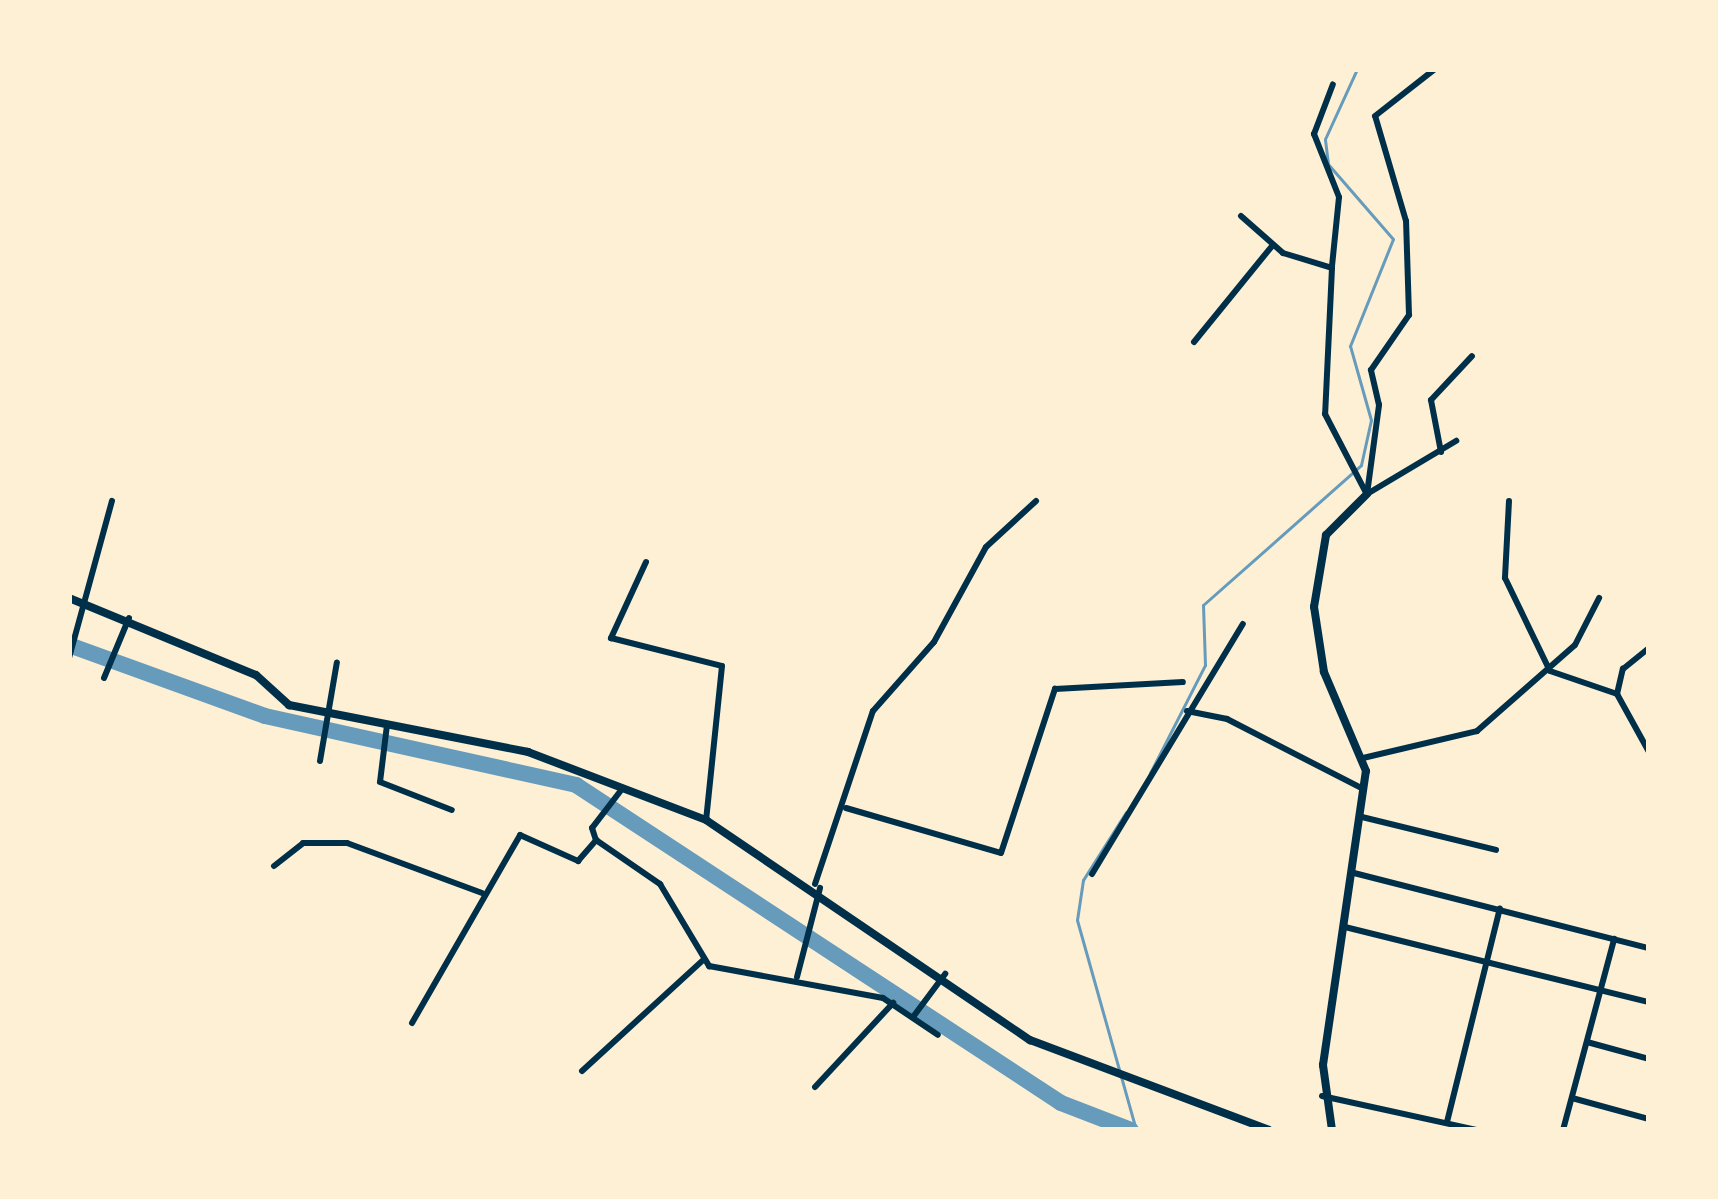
<!DOCTYPE html>
<html>
<head>
<meta charset="utf-8">
<style>
  body { margin:0 }
  #map { position:relative; width:1718px; height:1199px; overflow:hidden; background:#fdf0d5; font-family:"Roboto Serif",serif }
  div>[style] { position:absolute }
  [style*='--x'] { left:calc(var(--x)*1px); top:calc(var(--y)*1px); width:calc(var(--w)*1px); rotate:calc(var(--a)*1deg) }
  .stream>* { height:3px; margin:-1.5px; padding:0 1.5px; transform-origin:1.5px; border-radius:1.5px; background:#669bbc }
  .river>* { height:16px; margin:-8px; padding:0 8px; transform-origin:8px; border-radius:8px; background:#669bbc }
  .minor>* { height:6px; margin:-3px; padding:0 3px; transform-origin:3px; border-radius:3px; background:#003049 }
  .tertiary>* { height:8px; margin:-4px; padding:0 4px; transform-origin:4px; border-radius:4px; background:#003049 }
  .secondary>* { height:8px; margin:-4px; padding:0 4px; transform-origin:4px; border-radius:4px; background:#003049 }
  span { translate:-50% -50%; white-space:nowrap; text-align:center; line-height:1.15; -webkit-text-stroke:10px #fdf0d5; paint-order:stroke }
  .frame { position:absolute; inset:0; border:72px solid #fdf0d5; pointer-events:none }
</style>
</head>
<body>
<div id="map">
  <div class="stream">
    <div style="--x:1150;--y:773;--w:121;--a:-63"></div>
    <div style="--x:1205;--y:665;--w:60;--a:-91.9"></div>
    <div style="--x:1203;--y:605;--w:211;--a:-41.5"></div>
    <div style="--x:1361;--y:465;--w:46;--a:-77.5"></div>
    <div style="--x:1371;--y:420;--w:77;--a:-105.8"></div>
    <div style="--x:1350;--y:346;--w:115;--a:-68.1"></div>
    <div style="--x:1393;--y:239;--w:99;--a:-130.9"></div>
    <div style="--x:1328;--y:164;--w:25;--a:-97"></div>
    <div style="--x:1325;--y:139;--w:77;--a:-65.4"></div>
    <div style="--x:1126;--y:812;--w:80;--a:122.3"></div>
    <div style="--x:1083;--y:880;--w:40;--a:98.5"></div>
    <div style="--x:1077;--y:920;--w:218;--a:74.3"></div>
  </div>
  <div class="river">
    <div style="--x:69;--y:645;--w:208;--a:19.9"></div>
    <div style="--x:265;--y:716;--w:319;--a:12.5"></div>
    <div style="--x:576;--y:785;--w:580;--a:33.25"></div>
    <div style="--x:1061;--y:1103;--w:75;--a:21.1"></div>
  </div>
  <div class="minor">
    <div style="--x:1241;--y:216;--w:56;--a:41.4"></div>
    <div style="--x:1283;--y:253;--w:51;--a:17"></div>
    <div style="--x:1332;--y:268;--w:146;--a:92.7"></div>
    <div style="--x:1325;--y:414;--w:87;--a:62.5"></div>
    <div style="--x:1332;--y:266;--w:69;--a:-84.2"></div>
    <div style="--x:1339;--y:197;--w:68;--a:-111.6"></div>
    <div style="--x:1314;--y:134;--w:53;--a:-69.2"></div>
    <div style="--x:1194;--y:342;--w:124;--a:-50.9"></div>
    <div style="--x:1441;--y:452;--w:53;--a:-100.9"></div>
    <div style="--x:1431;--y:400;--w:60;--a:-47"></div>
    <div style="--x:1367;--y:494;--w:90;--a:-82.3"></div>
    <div style="--x:1379;--y:405;--w:36;--a:-103"></div>
    <div style="--x:1371;--y:370;--w:67;--a:-55.4"></div>
    <div style="--x:1409;--y:315;--w:94;--a:-91.8"></div>
    <div style="--x:1406;--y:221;--w:109;--a:-106.4"></div>
    <div style="--x:1375;--y:116;--w:76;--a:-38.1"></div>
    <div style="--x:1367;--y:494;--w:104;--a:-30.8"></div>
    <div style="--x:1509;--y:501;--w:77;--a:93"></div>
    <div style="--x:1505;--y:578;--w:103;--a:64.2"></div>
    <div style="--x:1550;--y:671;--w:71;--a:18.9"></div>
    <div style="--x:1617;--y:694;--w:26;--a:-77"></div>
    <div style="--x:1623;--y:669;--w:33;--a:-39"></div>
    <div style="--x:646;--y:562;--w:84;--a:114.7"></div>
    <div style="--x:611;--y:638;--w:114;--a:14.2"></div>
    <div style="--x:722;--y:666;--w:155;--a:95.9"></div>
    <div style="--x:69;--y:658;--w:163;--a:-74.7"></div>
    <div style="--x:104;--y:678;--w:65;--a:-67.4"></div>
    <div style="--x:1617;--y:694;--w:66;--a:61.1"></div>
    <div style="--x:1187;--y:711;--w:41;--a:11.3"></div>
    <div style="--x:1227;--y:719;--w:153;--a:27.2"></div>
    <div style="--x:387;--y:725;--w:57;--a:97"></div>
    <div style="--x:380;--y:782;--w:77;--a:21.3"></div>
    <div style="--x:1363;--y:758;--w:117;--a:-13.3"></div>
    <div style="--x:1477;--y:731;--w:130;--a:-41.3"></div>
    <div style="--x:1575;--y:645;--w:53;--a:-62.9"></div>
    <div style="--x:320;--y:761;--w:100;--a:-80.3"></div>
    <div style="--x:1649;--y:782;--w:27;--a:90"></div>
    <div style="--x:622;--y:789;--w:49;--a:127.6"></div>
    <div style="--x:592;--y:828;--w:13;--a:72"></div>
    <div style="--x:596;--y:840;--w:78;--a:34.5"></div>
    <div style="--x:660;--y:884;--w:96;--a:59.1"></div>
    <div style="--x:709;--y:966;--w:177;--a:10.4"></div>
    <div style="--x:883;--y:998;--w:66;--a:33.9"></div>
    <div style="--x:846;--y:808;--w:161;--a:16.2"></div>
    <div style="--x:1001;--y:853;--w:173;--a:-71.8"></div>
    <div style="--x:1055;--y:689;--w:128;--a:-3.1"></div>
    <div style="--x:1362;--y:817;--w:138;--a:13.8"></div>
    <div style="--x:274;--y:866;--w:37;--a:-38"></div>
    <div style="--x:303;--y:843;--w:44;--a:0"></div>
    <div style="--x:347;--y:843;--w:144;--a:20.3"></div>
    <div style="--x:1354;--y:873;--w:304;--a:14.3"></div>
    <div style="--x:1092;--y:874;--w:292;--a:-58.9"></div>
    <div style="--x:815;--y:884;--w:182;--a:-71.5"></div>
    <div style="--x:873;--y:711;--w:92;--a:-48.5"></div>
    <div style="--x:934;--y:642;--w:108;--a:-61.3"></div>
    <div style="--x:986;--y:547;--w:68;--a:-42.6"></div>
    <div style="--x:1345;--y:927;--w:313;--a:13.9"></div>
    <div style="--x:797;--y:977;--w:92;--a:-75.5"></div>
    <div style="--x:913;--y:1017;--w:54;--a:-53.3"></div>
    <div style="--x:412;--y:1023;--w:217;--a:-60.1"></div>
    <div style="--x:520;--y:835;--w:64;--a:24.1"></div>
    <div style="--x:578;--y:861;--w:28;--a:-49"></div>
    <div style="--x:1587;--y:1042;--w:64;--a:15.3"></div>
    <div style="--x:582;--y:1071;--w:163;--a:-42.5"></div>
    <div style="--x:815;--y:1087;--w:115;--a:-47.1"></div>
    <div style="--x:1322;--y:1096;--w:158;--a:12.4"></div>
    <div style="--x:1572;--y:1098;--w:80;--a:15.3"></div>
    <div style="--x:1447;--y:1122;--w:220;--a:-76.1"></div>
    <div style="--x:1563;--y:1130;--w:198;--a:-75"></div>
  </div>
  <div class="tertiary">
    <div style="--x:1332;--y:1130;--w:66;--a:-97.9"></div>
    <div style="--x:1323;--y:1065;--w:297;--a:-81.7"></div>
    <div style="--x:1366;--y:771;--w:108;--a:-113"></div>
    <div style="--x:1324;--y:672;--w:66;--a:-98.7"></div>
    <div style="--x:1314;--y:607;--w:73;--a:-80.5"></div>
    <div style="--x:1326;--y:535;--w:58;--a:-45"></div>
  </div>
  <div class="secondary">
    <div style="--x:69;--y:598;--w:202;--a:22.4"></div>
    <div style="--x:256;--y:675;--w:45;--a:42.3"></div>
    <div style="--x:289;--y:705;--w:244;--a:11.1"></div>
    <div style="--x:528;--y:752;--w:191;--a:20.9"></div>
    <div style="--x:706;--y:820;--w:392;--a:34.2"></div>
    <div style="--x:1030;--y:1040;--w:255;--a:20.6"></div>
  </div>
  <div class="frame"></div>
</div>
</body>
</html>
